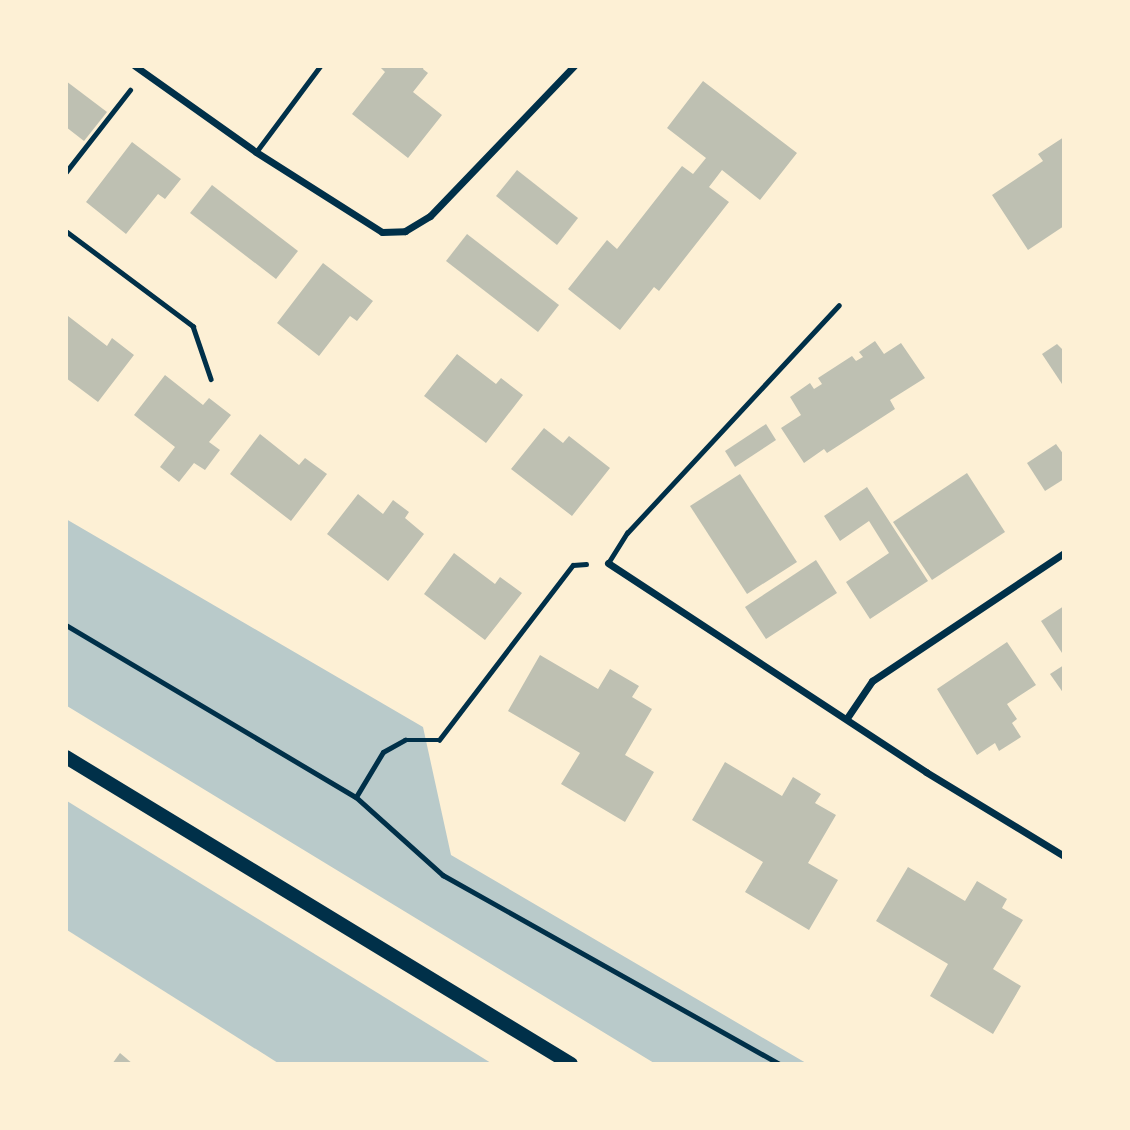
<!DOCTYPE html>
<html>
<head>
<meta charset="utf-8">
<style>
  body { margin:0 }
  #map { position:relative; width:1130px; height:1130px; overflow:hidden; background:#fdf0d5; font-family:"Public Sans",sans-serif }
  div>[style] { position:absolute }
  [style*='--x'] { left:calc(var(--x)*1px); top:calc(var(--y)*1px); width:calc(var(--w)*1px); rotate:calc(var(--a)*1deg) }
  .green>* { inset:0; background:#b9caca }
  .building>* { inset:0; background:#bec0b2 }
  .path>* { height:4.5px; margin:-2.25px; padding:0 2.25px; transform-origin:2.25px; border-radius:2.25px; background:#003049 }
  .service>* { height:5px; margin:-2.5px; padding:0 2.5px; transform-origin:2.5px; border-radius:2.5px; background:#003049 }
  .minor>* { height:7px; margin:-3.5px; padding:0 3.5px; transform-origin:3.5px; border-radius:3.5px; background:#003049 }
  .secondary>* { height:14px; margin:-7px; padding:0 7px; transform-origin:7px; border-radius:7px; background:#003049 }
  span { translate:-50% -50%; white-space:nowrap; text-align:center; line-height:1.15; -webkit-text-stroke:6px #fdf0d5; paint-order:stroke }
  .frame { position:absolute; inset:0; border:68px solid #fdf0d5; pointer-events:none }
</style>
</head>
<body>
<div id="map">
  <div class="green">
    <div style="clip-path:polygon(66px 519px,423px 727px,451px 855px,806px 1063px,654px 1063px,67px 706px)"></div>
    <div style="clip-path:polygon(67px 801px,491px 1063px,278px 1063px,67px 930px)"></div>
  </div>
  <div class="building">
    <div style="clip-path:polygon(379px 66px,424px 66px,423px 69px,428px 73px,413px 92px,442px 115px,408px 158px,352px 114px,385px 72px)"></div>
    <div style="clip-path:polygon(66px 81px,107px 112px,84px 141px,66px 127px)"></div>
    <div style="clip-path:polygon(703px 81px,797px 153px,760px 200px,722px 170px,709px 187px,729px 202px,659px 291px,654px 287px,620px 330px,568px 289px,607px 240px,617px 249px,682px 166px,693px 174px,706px 158px,667px 128px)"></div>
    <div style="clip-path:polygon(1064px 137px,1064px 226px,1028px 250px,992px 195px,1043px 161px,1038px 154px)"></div>
    <div style="clip-path:polygon(132px 142px,181px 179px,165px 199px,158px 194px,126px 234px,86px 202px)"></div>
    <div style="clip-path:polygon(517px 170px,578px 218px,557px 245px,496px 196px)"></div>
    <div style="clip-path:polygon(212px 185px,298px 251px,276px 279px,190px 213px)"></div>
    <div style="clip-path:polygon(467px 234px,559px 305px,538px 332px,446px 261px)"></div>
    <div style="clip-path:polygon(323px 263px,373px 301px,357px 321px,350px 316px,319px 356px,277px 323px)"></div>
    <div style="clip-path:polygon(68px 316px,107px 346px,112px 338px,134px 355px,98px 402px,66px 378px)"></div>
    <div style="clip-path:polygon(875px 341px,884px 354px,901px 343px,925px 378px,890px 400px,895px 409px,827px 453px,824px 449px,804px 463px,781px 428px,801px 415px,790px 397px,810px 383px,814px 389px,822px 384px,818px 378px,852px 356px,856px 361px,863px 357px,859px 352px)"></div>
    <div style="clip-path:polygon(1057px 344px,1064px 351px,1064px 387px,1042px 354px)"></div>
    <div style="clip-path:polygon(457px 354px,496px 384px,501px 378px,523px 395px,486px 443px,424px 396px)"></div>
    <div style="clip-path:polygon(165px 375px,203px 405px,209px 398px,231px 415px,209px 442px,220px 450px,205px 470px,194px 463px,179px 482px,160px 467px,175px 447px,134px 415px)"></div>
    <div style="clip-path:polygon(766px 424px,776px 440px,735px 467px,725px 451px)"></div>
    <div style="clip-path:polygon(544px 428px,563px 443px,569px 436px,610px 468px,572px 516px,511px 469px)"></div>
    <div style="clip-path:polygon(260px 434px,299px 465px,305px 458px,327px 474px,291px 521px,230px 474px)"></div>
    <div style="clip-path:polygon(1056px 444px,1064px 455px,1064px 479px,1045px 491px,1027px 463px)"></div>
    <div style="clip-path:polygon(967px 473px,1005px 532px,932px 580px,893px 522px)"></div>
    <div style="clip-path:polygon(740px 474px,797px 562px,747px 594px,690px 506px)"></div>
    <div style="clip-path:polygon(867px 487px,928px 581px,870px 619px,846px 582px,889px 553px,869px 521px,840px 541px,824px 516px)"></div>
    <div style="clip-path:polygon(358px 494px,383px 514px,393px 500px,409px 512px,405px 518px,424px 534px,388px 581px,327px 534px)"></div>
    <div style="clip-path:polygon(454px 553px,495px 584px,500px 577px,522px 593px,485px 640px,424px 594px)"></div>
    <div style="clip-path:polygon(816px 560px,837px 593px,766px 639px,745px 607px)"></div>
    <div style="clip-path:polygon(1064px 606px,1064px 656px,1041px 621px)"></div>
    <div style="clip-path:polygon(1007px 642px,1036px 685px,1007px 704px,1017px 719px,1012px 723px,1021px 737px,999px 751px,995px 743px,977px 755px,937px 689px)"></div>
    <div style="clip-path:polygon(540px 655px,598px 689px,610px 669px,639px 686px,632px 697px,652px 709px,625px 755px,654px 772px,625px 822px,561px 784px,580px 753px,508px 711px)"></div>
    <div style="clip-path:polygon(1064px 665px,1064px 694px,1050px 674px)"></div>
    <div style="clip-path:polygon(725px 762px,782px 796px,793px 777px,821px 794px,815px 803px,836px 815px,808px 863px,838px 880px,809px 930px,745px 892px,763px 862px,692px 820px)"></div>
    <div style="clip-path:polygon(908px 867px,965px 901px,977px 881px,1007px 899px,1002px 908px,1023px 920px,993px 969px,1021px 986px,993px 1034px,930px 996px,948px 964px,876px 921px)"></div>
    <div style="clip-path:polygon(120px 1053px,133px 1064px,112px 1064px)"></div>
  </div>
  <div class="path">
    <div style="--x:66;--y:172;--w:104;--a:-52"></div>
    <div style="--x:66;--y:231;--w:159;--a:36.8"></div>
    <div style="--x:193;--y:326;--w:56;--a:71.2"></div>
    <div style="--x:66;--y:625;--w:337;--a:30.7"></div>
    <div style="--x:356;--y:797;--w:117;--a:41.9"></div>
    <div style="--x:443;--y:875;--w:386;--a:29.3"></div>
    <div style="--x:356;--y:797;--w:52;--a:-59"></div>
    <div style="--x:383;--y:752;--w:25;--a:-29"></div>
    <div style="--x:405;--y:740;--w:34;--a:0"></div>
    <div style="--x:439;--y:740;--w:220;--a:-52.6"></div>
    <div style="--x:573;--y:565;--w:13;--a:-4"></div>
  </div>
  <div class="service">
    <div style="--x:256;--y:152;--w:107;--a:-53.3"></div>
    <div style="--x:608;--y:563;--w:36;--a:-58"></div>
    <div style="--x:627;--y:533;--w:311;--a:-47.1"></div>
  </div>
  <div class="minor">
    <div style="--x:135;--y:66;--w:148;--a:35.4"></div>
    <div style="--x:256;--y:152;--w:149;--a:32.4"></div>
    <div style="--x:382;--y:232;--w:23;--a:-2"></div>
    <div style="--x:405;--y:231;--w:29;--a:-31"></div>
    <div style="--x:430;--y:216;--w:208;--a:-46.2"></div>
    <div style="--x:608;--y:563;--w:381;--a:33.3"></div>
    <div style="--x:926;--y:772;--w:162;--a:31.3"></div>
    <div style="--x:847;--y:718;--w:45;--a:-56"></div>
    <div style="--x:872;--y:681;--w:231;--a:-33.7"></div>
  </div>
  <div class="secondary">
    <div style="--x:66;--y:757;--w:591;--a:31.3"></div>
  </div>
  <div class="frame"></div>
</div>
</body>
</html>
